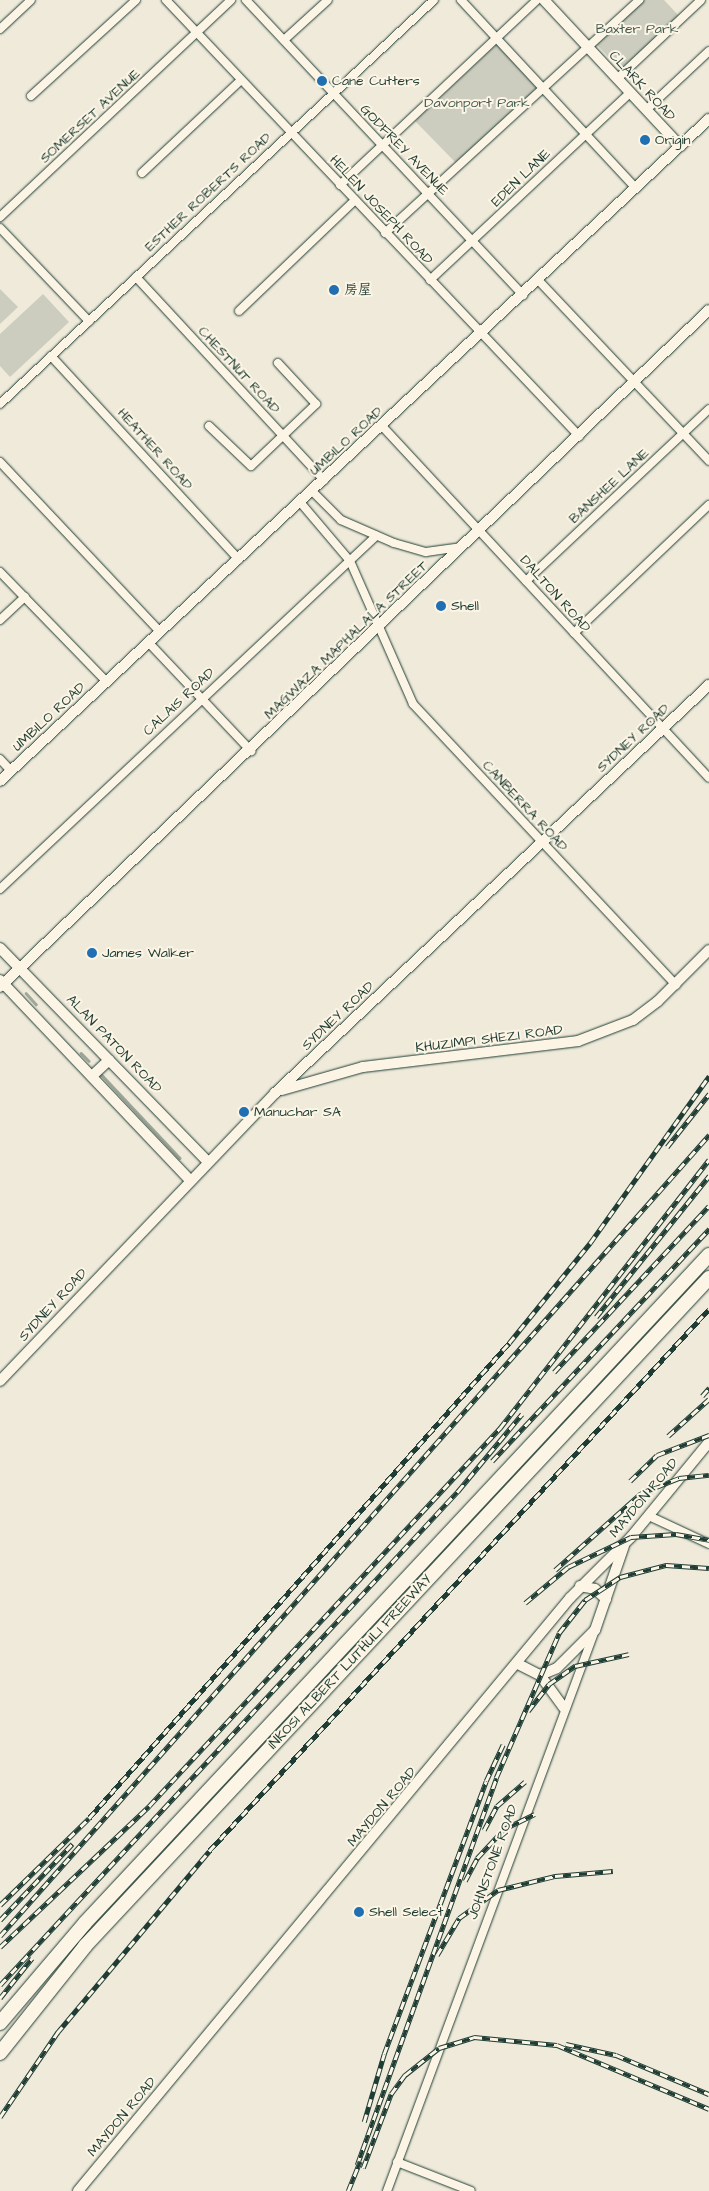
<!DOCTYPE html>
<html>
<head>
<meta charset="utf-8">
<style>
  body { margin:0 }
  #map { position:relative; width:709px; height:2191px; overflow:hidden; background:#efeada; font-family:"Architects Daughter","LXGW WenKai TC",sans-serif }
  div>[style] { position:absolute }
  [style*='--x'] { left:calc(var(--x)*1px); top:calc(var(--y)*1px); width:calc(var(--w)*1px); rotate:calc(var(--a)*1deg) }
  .green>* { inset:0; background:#cccdbf }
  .stream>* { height:2.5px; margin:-1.25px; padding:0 1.25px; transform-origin:1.25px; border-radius:1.25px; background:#9fa89a }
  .roads { filter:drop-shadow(0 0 1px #1f3d34) drop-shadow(0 0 1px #1f3d34) }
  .street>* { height:8px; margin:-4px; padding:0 4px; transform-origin:4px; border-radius:4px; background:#fcf5e5 }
  .secondary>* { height:10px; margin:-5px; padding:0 5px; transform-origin:5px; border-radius:5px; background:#fcf5e5 }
  .highway>* { height:14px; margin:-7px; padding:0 7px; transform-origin:7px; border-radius:7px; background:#fcf5e5 }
  .rail>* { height:4.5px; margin-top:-2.25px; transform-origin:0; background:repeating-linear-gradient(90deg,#fcf5e5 0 8px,#1f3d34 0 16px); box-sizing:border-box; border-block:1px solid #1f3d34 }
  .dots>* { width:14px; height:14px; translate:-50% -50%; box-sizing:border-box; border:2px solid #fcf5e5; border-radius:50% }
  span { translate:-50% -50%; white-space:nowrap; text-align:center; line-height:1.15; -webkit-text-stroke:4px #fcf5e5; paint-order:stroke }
  .park-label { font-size:14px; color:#425a50 }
  .poi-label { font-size:14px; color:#1f3d34 }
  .left { translate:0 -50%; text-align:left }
  .street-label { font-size:14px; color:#1f3d34 }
</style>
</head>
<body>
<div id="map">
  <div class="green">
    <div style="clip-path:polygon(641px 0,664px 0,679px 16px,621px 70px,595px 43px)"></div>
    <div style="clip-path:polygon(498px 43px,539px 86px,456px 163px,415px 121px)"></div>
    <div style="clip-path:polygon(0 289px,18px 307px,0 324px)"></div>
    <div style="clip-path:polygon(43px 294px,69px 322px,10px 377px,0 366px,0 334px)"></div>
  </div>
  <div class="stream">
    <div style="--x:26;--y:993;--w:15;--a:48"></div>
    <div style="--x:81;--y:1053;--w:11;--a:45"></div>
    <div style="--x:101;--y:1074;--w:115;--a:46.8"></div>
  </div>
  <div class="roads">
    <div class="street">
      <div style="--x:166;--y:0;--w:601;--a:46.55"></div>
      <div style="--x:246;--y:0;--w:405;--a:46.8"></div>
      <div style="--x:461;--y:0;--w:257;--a:47.1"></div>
      <div style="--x:0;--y:29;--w:42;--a:-43.1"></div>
      <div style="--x:284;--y:40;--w:59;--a:-42.3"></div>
      <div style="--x:617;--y:79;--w:115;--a:-43.2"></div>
      <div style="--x:31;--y:96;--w:142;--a:-42.4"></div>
      <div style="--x:646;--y:110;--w:86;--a:-43.1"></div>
      <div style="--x:142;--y:173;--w:136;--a:-43.2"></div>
      <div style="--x:340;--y:185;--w:270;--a:-43.2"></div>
      <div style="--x:0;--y:217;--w:317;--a:-43.2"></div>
      <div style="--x:0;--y:228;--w:129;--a:46.3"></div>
      <div style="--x:385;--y:233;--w:345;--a:-42.5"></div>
      <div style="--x:136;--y:277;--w:277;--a:47.2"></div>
      <div style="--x:430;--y:280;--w:274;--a:-43.1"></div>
      <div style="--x:538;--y:280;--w:249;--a:46.6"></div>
      <div style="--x:239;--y:311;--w:159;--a:-43.7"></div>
      <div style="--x:51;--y:356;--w:277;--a:47.3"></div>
      <div style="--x:0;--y:404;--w:593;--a:-42.95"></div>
      <div style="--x:209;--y:426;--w:58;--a:43.6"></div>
      <div style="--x:251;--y:466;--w:90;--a:-43.6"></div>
      <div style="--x:316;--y:404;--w:56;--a:-132.8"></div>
      <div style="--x:382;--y:426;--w:480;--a:47.1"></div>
      <div style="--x:0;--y:462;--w:233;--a:46.7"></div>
      <div style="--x:312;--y:491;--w:41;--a:45"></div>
      <div style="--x:341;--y:520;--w:58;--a:23.5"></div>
      <div style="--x:394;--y:543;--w:33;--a:16"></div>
      <div style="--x:426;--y:552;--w:35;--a:-8"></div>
      <div style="--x:300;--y:502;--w:77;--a:49.7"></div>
      <div style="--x:350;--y:561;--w:156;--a:66.2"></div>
      <div style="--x:413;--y:704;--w:385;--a:46.9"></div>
      <div style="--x:0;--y:572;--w:153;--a:45.8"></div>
      <div style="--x:526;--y:581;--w:251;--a:-43.2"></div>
      <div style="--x:0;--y:620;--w:34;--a:-43"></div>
      <div style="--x:574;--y:633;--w:186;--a:-43.5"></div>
      <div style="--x:149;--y:643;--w:149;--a:46.6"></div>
      <div style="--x:0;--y:759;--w:16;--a:47"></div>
      <div style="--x:0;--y:889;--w:516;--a:-43.19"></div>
      <div style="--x:649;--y:1516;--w:66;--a:25"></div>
      <div style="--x:397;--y:2162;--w:79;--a:21.4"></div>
      <div style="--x:387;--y:2191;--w:595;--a:-69.65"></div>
    </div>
    <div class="secondary">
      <div style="--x:544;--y:0;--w:200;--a:47"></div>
      <div style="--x:0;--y:781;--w:970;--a:-43.04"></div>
      <div style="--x:0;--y:948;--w:297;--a:45.8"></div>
      <div style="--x:0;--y:980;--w:274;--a:46.5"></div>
      <div style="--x:0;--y:987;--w:980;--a:-43.68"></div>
      <div style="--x:93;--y:1075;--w:22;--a:-43"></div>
      <div style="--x:282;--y:1090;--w:84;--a:-15.9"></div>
      <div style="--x:363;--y:1067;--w:217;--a:-6.9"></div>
      <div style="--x:578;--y:1041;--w:59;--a:-20.9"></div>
      <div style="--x:633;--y:1020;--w:31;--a:-37"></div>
      <div style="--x:658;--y:1001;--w:72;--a:-45"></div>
      <div style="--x:0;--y:1381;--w:398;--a:-46.3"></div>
      <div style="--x:275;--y:1093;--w:596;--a:-43.23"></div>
      <div style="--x:580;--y:1586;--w:15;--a:11"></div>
      <div style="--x:595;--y:1589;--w:15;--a:42"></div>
      <div style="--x:518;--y:1664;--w:25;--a:27"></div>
      <div style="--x:540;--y:1675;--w:41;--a:54"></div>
      <div style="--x:540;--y:1675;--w:18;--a:-22"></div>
      <div style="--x:557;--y:1668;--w:54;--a:-45"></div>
      <div style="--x:595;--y:1630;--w:89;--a:-71"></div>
      <div style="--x:78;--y:2191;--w:771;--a:-50.32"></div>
      <div style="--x:570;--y:1598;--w:86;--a:-45"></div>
      <div style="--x:631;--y:1537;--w:123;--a:-50.6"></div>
    </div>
    <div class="highway">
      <div style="--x:0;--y:2023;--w:131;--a:-49.6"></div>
      <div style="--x:85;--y:1923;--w:914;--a:-46.95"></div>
      <div style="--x:0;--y:2053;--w:137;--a:-51.5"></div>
      <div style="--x:85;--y:1946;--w:914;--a:-46.95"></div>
    </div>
  </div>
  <div class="rail">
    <div style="--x:667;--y:1147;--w:68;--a:-51.6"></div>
    <div style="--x:596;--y:1317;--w:181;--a:-51.3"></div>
    <div style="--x:554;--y:1372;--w:227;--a:-47"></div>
    <div style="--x:702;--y:1396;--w:11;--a:-49"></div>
    <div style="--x:668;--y:1436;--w:55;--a:-42.1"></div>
    <div style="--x:492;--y:1461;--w:318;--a:-46.9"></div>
    <div style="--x:630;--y:1481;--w:37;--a:-44"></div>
    <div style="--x:657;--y:1455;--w:56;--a:-21"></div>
    <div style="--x:555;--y:1570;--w:115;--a:-41.8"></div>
    <div style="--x:641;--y:1493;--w:41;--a:-21.5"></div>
    <div style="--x:679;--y:1478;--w:30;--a:-6"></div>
    <div style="--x:525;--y:1603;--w:56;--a:-39.9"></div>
    <div style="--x:568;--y:1567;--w:70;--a:-25.5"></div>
    <div style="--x:631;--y:1537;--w:45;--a:-3.8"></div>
    <div style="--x:676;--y:1534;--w:34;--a:10"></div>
    <div style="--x:528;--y:1711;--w:34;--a:-52"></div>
    <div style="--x:549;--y:1684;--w:32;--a:-35"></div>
    <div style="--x:575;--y:1666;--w:55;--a:-12.5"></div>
    <div style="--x:484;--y:1830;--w:27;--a:-62"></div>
    <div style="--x:497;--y:1806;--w:37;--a:-41"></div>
    <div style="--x:465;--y:1881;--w:26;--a:-62"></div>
    <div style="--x:477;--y:1858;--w:40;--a:-47"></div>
    <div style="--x:504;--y:1829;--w:34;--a:-26"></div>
    <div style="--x:0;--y:1905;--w:124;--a:-44.3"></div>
    <div style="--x:89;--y:1818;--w:634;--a:-48.52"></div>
    <div style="--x:509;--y:1343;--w:129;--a:-51"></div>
    <div style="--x:590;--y:1243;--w:205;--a:-54.5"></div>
    <div style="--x:0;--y:1920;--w:105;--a:-46.5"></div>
    <div style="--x:0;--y:1936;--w:1070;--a:-48.49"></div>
    <div style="--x:0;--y:1947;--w:205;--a:-43.4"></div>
    <div style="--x:149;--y:1806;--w:516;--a:-47.12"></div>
    <div style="--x:500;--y:1428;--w:340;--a:-52.1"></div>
    <div style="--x:437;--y:1955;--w:43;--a:-59.3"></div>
    <div style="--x:459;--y:1918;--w:48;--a:-35.7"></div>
    <div style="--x:498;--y:1890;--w:59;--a:-13.8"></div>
    <div style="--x:555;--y:1876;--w:58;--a:-4.9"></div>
    <div style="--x:0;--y:1985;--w:674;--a:-47.17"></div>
    <div style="--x:458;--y:1491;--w:100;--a:-50.3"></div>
    <div style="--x:0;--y:1998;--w:51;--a:-51.3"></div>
    <div style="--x:566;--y:2044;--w:51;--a:12.4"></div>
    <div style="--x:616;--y:2055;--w:101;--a:22.8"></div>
    <div style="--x:0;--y:2117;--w:102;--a:-55.8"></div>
    <div style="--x:57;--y:2033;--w:237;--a:-50.1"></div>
    <div style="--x:209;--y:1851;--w:737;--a:-47.31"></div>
    <div style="--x:364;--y:2122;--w:71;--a:-73.6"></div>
    <div style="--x:384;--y:2054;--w:291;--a:-69.5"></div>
    <div style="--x:486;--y:1781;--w:40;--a:-65"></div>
    <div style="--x:357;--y:2165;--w:411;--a:-70.2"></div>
    <div style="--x:496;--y:1778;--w:158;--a:-66.5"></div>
    <div style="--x:559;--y:1633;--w:42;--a:-51.8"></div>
    <div style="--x:585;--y:1600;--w:42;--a:-33.3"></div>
    <div style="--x:620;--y:1577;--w:48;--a:-14.6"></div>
    <div style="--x:666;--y:1565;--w:43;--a:4"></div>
    <div style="--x:363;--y:2168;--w:79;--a:-69.3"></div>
    <div style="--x:391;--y:2094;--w:24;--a:-54"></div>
    <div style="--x:405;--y:2075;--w:43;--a:-38.5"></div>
    <div style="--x:439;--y:2048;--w:37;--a:-17"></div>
    <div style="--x:474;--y:2037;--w:83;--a:5.5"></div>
    <div style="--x:557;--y:2045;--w:165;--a:22.8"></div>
    <div style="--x:348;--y:2191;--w:32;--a:-68"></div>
  </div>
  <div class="dots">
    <div style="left:322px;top:81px;background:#1f6fb2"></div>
    <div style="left:645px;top:140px;background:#1f6fb2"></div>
    <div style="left:334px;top:290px;background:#1f6fb2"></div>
    <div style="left:441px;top:606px;background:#1f6fb2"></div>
    <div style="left:92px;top:953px;background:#1f6fb2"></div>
    <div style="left:244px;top:1112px;background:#1f6fb2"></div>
    <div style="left:359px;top:1912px;background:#1f6fb2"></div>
  </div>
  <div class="park-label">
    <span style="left:637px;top:29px">Baxter Park</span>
    <span style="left:477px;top:103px">Davonport Park</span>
  </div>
  <div class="poi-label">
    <span class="left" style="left:332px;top:81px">Cane Cutters</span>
    <span class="left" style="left:655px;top:140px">Origin</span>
    <span class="left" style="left:344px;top:290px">房屋</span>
    <span class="left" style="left:451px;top:606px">Shell</span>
    <span class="left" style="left:102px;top:953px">James Walker</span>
    <span class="left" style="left:254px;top:1112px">Manuchar SA</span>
    <span class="left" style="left:369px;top:1912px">Shell Select</span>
  </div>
  <div class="street-label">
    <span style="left:642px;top:86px;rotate:47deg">CLARK ROAD</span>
    <span style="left:90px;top:116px;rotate:-43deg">SOMERSET AVENUE</span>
    <span style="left:404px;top:150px;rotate:46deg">GODFREY AVENUE</span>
    <span style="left:521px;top:178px;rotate:-44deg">EDEN LANE</span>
    <span style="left:208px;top:192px;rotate:-43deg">ESTHER ROBERTS ROAD</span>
    <span style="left:381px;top:210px;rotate:47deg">HELEN JOSEPH ROAD</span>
    <span style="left:239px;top:370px;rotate:47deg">CHESTNUT ROAD</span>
    <span style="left:346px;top:441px;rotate:-43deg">UMBILO ROAD</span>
    <span style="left:155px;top:449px;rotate:48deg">HEATHER ROAD</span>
    <span style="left:609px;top:486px;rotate:-43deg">BANSHEE LANE</span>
    <span style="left:555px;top:594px;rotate:48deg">DALTON ROAD</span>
    <span style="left:346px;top:640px;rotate:-44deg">MAGWAZA MAPHALALA STREET</span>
    <span style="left:179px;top:702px;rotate:-43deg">CALAIS ROAD</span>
    <span style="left:49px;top:717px;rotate:-43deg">UMBILO ROAD</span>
    <span style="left:633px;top:738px;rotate:-43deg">SYDNEY ROAD</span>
    <span style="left:525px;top:806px;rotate:47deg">CANBERRA ROAD</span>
    <span style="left:338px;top:1016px;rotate:-43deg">SYDNEY ROAD</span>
    <span style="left:489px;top:1039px;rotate:-7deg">KHUZIMPI SHEZI ROAD</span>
    <span style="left:114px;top:1044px;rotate:46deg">ALAN PATON ROAD</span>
    <span style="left:53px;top:1305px;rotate:-47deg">SYDNEY ROAD</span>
    <span style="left:644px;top:1498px;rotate:-50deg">MAYDON ROAD</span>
    <span style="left:350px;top:1662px;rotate:-47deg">INKOSI ALBERT LUTHULI FREEWAY</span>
    <span style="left:382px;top:1807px;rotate:-50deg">MAYDON ROAD</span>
    <span style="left:493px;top:1862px;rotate:-70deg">JOHNSTONE ROAD</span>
    <span style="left:122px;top:2117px;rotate:-50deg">MAYDON ROAD</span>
  </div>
</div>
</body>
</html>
